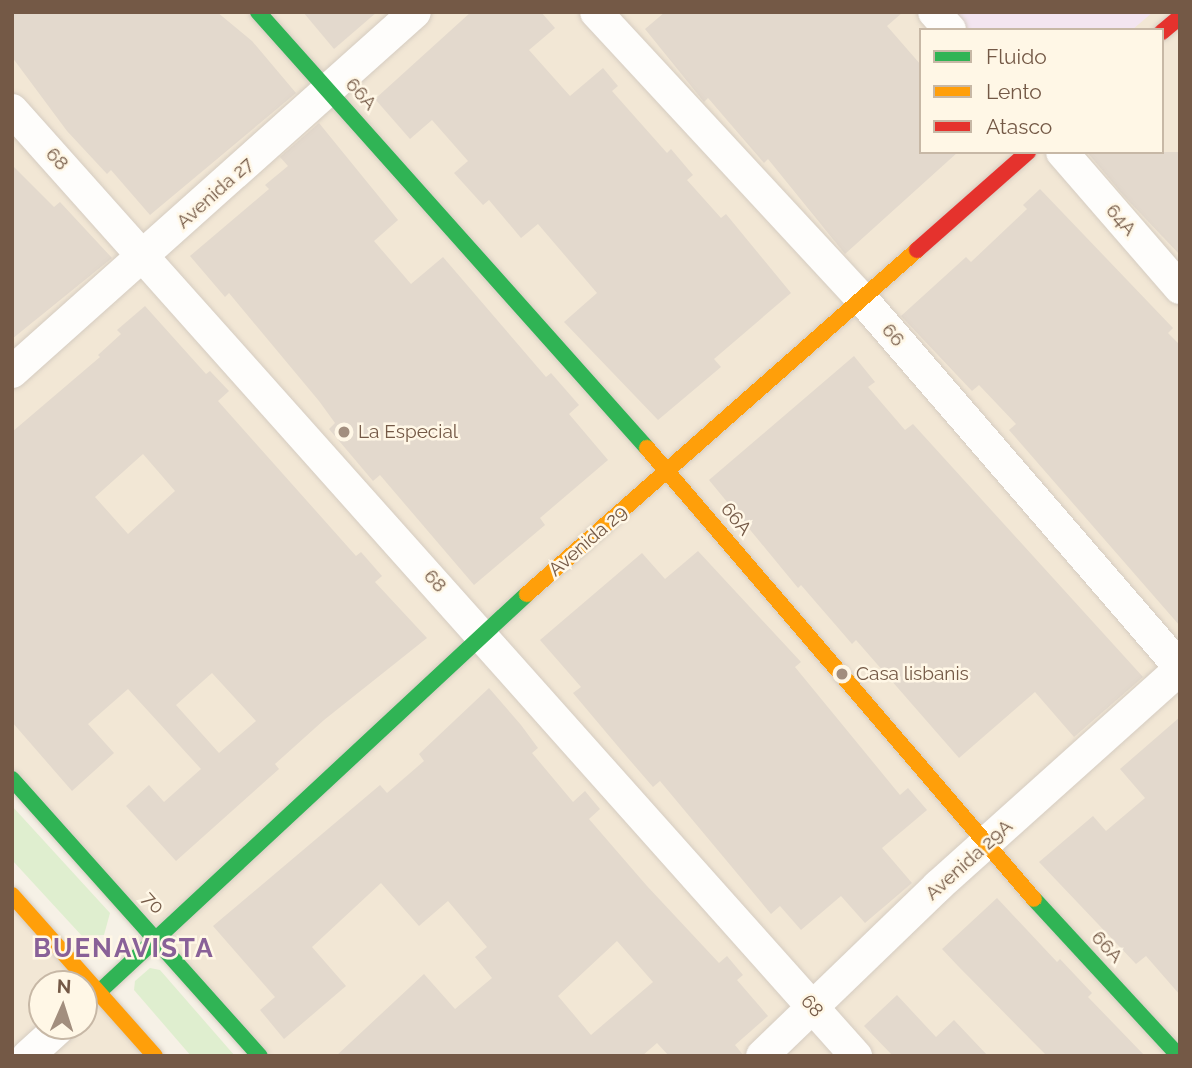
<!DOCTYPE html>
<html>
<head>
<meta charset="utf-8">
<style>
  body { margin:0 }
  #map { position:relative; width:1192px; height:1068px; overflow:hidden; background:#f6f1e6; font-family:Raleway,sans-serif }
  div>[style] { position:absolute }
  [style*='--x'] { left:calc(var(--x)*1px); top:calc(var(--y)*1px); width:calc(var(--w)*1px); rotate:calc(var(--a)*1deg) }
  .residential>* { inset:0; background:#f2e7d5 }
  .education>* { inset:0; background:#f3e5f0 }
  .green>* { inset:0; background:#dfeecf }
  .building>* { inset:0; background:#e3d9cd }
  .roads { filter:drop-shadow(0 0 2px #d5ccc1) drop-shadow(0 0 2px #d5ccc1) }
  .street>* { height:32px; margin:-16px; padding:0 16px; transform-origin:16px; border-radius:16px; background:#fefdfb }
  .fast>* { height:16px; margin:-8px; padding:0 8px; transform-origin:8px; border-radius:8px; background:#30b455 }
  .slow>* { height:16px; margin:-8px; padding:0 8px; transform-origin:8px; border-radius:8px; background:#ff9f0a }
  .jam>* { height:16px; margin:-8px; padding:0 8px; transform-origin:8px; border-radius:8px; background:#e5322d }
  .dots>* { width:19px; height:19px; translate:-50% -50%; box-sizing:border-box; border:4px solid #fff7e6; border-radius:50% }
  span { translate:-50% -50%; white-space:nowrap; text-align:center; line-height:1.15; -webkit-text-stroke:5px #fff7e6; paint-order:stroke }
  .street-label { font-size:19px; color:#745946 }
  .poi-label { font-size:19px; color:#745946 }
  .left { translate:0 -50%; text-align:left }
  .district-label { font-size:26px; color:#896198; font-weight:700; letter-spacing:2px }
  .frame { position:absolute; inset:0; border:14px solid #745946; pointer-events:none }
  .legend { position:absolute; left:919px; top:28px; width:245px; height:126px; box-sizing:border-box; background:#fff7e6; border:2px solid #c7b8a6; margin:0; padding:9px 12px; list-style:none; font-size:21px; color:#745946 }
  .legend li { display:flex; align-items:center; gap:14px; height:35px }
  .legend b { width:35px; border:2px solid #c7b8a6 }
  .north { position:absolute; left:28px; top:970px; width:70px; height:70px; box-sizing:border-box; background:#fff7e6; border:2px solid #c7b8a6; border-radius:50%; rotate:3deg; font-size:19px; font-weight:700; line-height:28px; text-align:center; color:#745946 }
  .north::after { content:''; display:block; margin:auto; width:24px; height:32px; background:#a28e7e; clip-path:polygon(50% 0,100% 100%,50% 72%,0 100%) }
</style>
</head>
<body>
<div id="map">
  <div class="residential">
    <div style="clip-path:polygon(evenodd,12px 12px,1180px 12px,1180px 1056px,260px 1056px,12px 779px,12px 12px,921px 30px,1162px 30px,1162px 152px,921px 152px,921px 30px)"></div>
    <div style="clip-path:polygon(evenodd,12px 895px,155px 1056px,12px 1056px,12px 895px,42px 984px,84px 984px,84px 1026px,42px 1026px,42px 984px)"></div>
  </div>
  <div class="education">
    <div style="clip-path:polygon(954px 12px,1153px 12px,1132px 30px,969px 30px)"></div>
  </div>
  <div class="green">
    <div style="clip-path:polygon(12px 806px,110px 913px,104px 935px,82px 936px,12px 860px)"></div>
    <div style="clip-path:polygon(150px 968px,160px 970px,235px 1056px,191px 1056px,134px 990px,135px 981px)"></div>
  </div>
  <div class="building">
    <div style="clip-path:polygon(12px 12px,217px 12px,252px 41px,296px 93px,150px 215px,111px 170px,107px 174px,67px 131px,12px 57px)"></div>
    <div style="clip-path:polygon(303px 12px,377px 12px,334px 49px)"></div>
    <div style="clip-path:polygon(471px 12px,541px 12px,555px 28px,529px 50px,570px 96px,603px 68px,618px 86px,612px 91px,667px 153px,671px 149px,693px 175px,687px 180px,721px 218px,726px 214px,791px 293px,714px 359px,721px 367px,658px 420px,564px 322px,597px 293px,538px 224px,521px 238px,489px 200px,483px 205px,454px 173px,468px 161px,432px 120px,410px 139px,375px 99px)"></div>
    <div style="clip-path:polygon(665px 12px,903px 12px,887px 26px,921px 65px,921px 152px,958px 152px,845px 254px,768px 159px,764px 163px,708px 98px,704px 102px,645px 29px)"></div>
    <div style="clip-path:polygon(319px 123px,398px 220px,374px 241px,411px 284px,443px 257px,546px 377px,551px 373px,579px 405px,569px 414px,608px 460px,540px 518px,545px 525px,474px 585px,380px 475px,373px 481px,329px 429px,335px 423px,319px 401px,229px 293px,225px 297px,190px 256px,269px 189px,265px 185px,288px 166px,280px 157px)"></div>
    <div style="clip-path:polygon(1087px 152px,1180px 152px,1180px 255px,1123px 195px)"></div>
    <div style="clip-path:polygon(12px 165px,54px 207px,60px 202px,112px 258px,12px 339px)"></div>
    <div style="clip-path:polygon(1040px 189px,1173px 328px,1168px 333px,1180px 345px,1180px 626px,1009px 430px,1016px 424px,979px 385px,972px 391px,901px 316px,966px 257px,971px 262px,1027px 209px,1023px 205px)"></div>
    <div style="clip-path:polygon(evenodd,145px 306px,206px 374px,210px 371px,229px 391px,218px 401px,356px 556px,361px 552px,382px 576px,375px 582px,427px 638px,324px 720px,275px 764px,279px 769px,176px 861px,126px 806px,149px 785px,164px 802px,201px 769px,128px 689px,88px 724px,114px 753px,72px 791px,12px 722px,12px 432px,100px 357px,98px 355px,121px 334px,117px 330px,145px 306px,143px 454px,175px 491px,128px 534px,95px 497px,143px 454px,145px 306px,212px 673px,256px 721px,219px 753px,176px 705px,212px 673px)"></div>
    <div style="clip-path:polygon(854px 356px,875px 382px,868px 387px,905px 430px,913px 424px,1143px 677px,1074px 737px,1035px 692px,959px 758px,856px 640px,852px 644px,801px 585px,798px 588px,709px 480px)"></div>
    <div style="clip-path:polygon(698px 551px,801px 662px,795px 667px,900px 795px,908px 788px,927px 810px,882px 848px,912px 883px,865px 923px,841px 896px,801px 930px,780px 906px,771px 914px,660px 781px,653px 787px,621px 750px,573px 693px,581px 687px,540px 640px,642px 553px,665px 579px)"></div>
    <div style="clip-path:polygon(evenodd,489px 688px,521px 725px,538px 748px,532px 753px,573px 802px,585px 791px,600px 809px,589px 819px,647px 886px,719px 963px,727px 956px,743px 975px,737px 980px,768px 1016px,735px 1045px,744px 1056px,669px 1056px,657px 1043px,642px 1056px,336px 1056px,424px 974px,455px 1009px,492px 978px,475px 957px,487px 947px,448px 901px,419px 926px,381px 883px,312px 947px,346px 986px,284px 1039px,260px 1010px,275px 997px,213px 926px,380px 785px,387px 793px,424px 761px,419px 754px,489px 688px,617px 941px,653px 982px,591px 1035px,558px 996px,617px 941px)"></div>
    <div style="clip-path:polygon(1180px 717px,1180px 995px,1146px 956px,1136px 964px,1039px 862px,1093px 816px,1106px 831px,1145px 798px,1120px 769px)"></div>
    <div style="clip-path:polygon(997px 898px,1057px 962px,1060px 959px,1092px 993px,1088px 997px,1145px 1056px,1047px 1056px,958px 966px,942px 949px)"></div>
    <div style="clip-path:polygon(897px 995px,936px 1037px,954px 1020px,988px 1056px,893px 1056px,864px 1026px)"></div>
  </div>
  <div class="roads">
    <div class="street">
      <div style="--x:596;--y:12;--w:391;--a:47.2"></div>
      <div style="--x:862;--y:299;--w:487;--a:49.2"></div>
      <div style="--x:934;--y:12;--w:24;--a:48"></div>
      <div style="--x:12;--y:110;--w:1268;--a:48.26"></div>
      <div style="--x:1062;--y:152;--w:180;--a:49.1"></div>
      <div style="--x:12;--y:372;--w:540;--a:-41.77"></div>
      <div style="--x:28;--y:1056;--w:45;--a:-42.3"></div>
      <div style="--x:762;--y:1056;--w:245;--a:-44"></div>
      <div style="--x:938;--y:886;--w:325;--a:-41.9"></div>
    </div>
    <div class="fast">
      <div style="--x:258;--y:12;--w:584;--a:48.26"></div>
      <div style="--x:12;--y:779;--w:372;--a:48.2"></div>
      <div style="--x:1034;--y:899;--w:214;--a:47.3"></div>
      <div style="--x:99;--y:992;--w:584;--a:-42.92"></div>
    </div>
    <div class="slow">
      <div style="--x:647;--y:448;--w:594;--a:49.37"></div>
      <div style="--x:527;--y:594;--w:520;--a:-41.41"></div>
      <div style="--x:12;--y:895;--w:215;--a:48.4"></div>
    </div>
    <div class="jam">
      <div style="--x:1162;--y:32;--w:23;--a:-40"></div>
      <div style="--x:917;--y:250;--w:148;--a:-41.4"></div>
    </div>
  </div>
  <div class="dots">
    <div style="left:344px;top:432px;background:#a28e7e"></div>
    <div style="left:842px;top:674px;background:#a28e7e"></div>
  </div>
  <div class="street-label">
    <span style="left:361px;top:94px;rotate:48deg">66A</span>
    <span style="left:57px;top:159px;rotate:47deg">68</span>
    <span style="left:215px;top:193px;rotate:-42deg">Avenida 27</span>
    <span style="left:1121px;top:220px;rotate:49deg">64A</span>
    <span style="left:893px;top:335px;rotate:49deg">66</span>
    <span style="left:736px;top:519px;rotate:50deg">66A</span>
    <span style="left:588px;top:541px;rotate:-41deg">Avenida 29</span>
    <span style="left:435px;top:581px;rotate:48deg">68</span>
    <span style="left:969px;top:860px;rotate:-42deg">Avenida 29A</span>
    <span style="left:153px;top:903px;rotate:48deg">70</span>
    <span style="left:1107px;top:947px;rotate:47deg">66A</span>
    <span style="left:812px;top:1006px;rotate:49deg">68</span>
  </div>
  <div class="poi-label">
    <span class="left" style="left:358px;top:432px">La Especial</span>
    <span class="left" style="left:856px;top:674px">Casa lisbanis</span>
  </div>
  <div class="district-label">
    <span style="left:124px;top:949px">BUENAVISTA</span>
  </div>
  <div class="frame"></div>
  <ul class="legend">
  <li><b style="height:9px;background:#30b455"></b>Fluido</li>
  <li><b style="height:9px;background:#ff9f0a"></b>Lento</li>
  <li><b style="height:9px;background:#e5322d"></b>Atasco</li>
  </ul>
  <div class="north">N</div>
</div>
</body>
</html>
